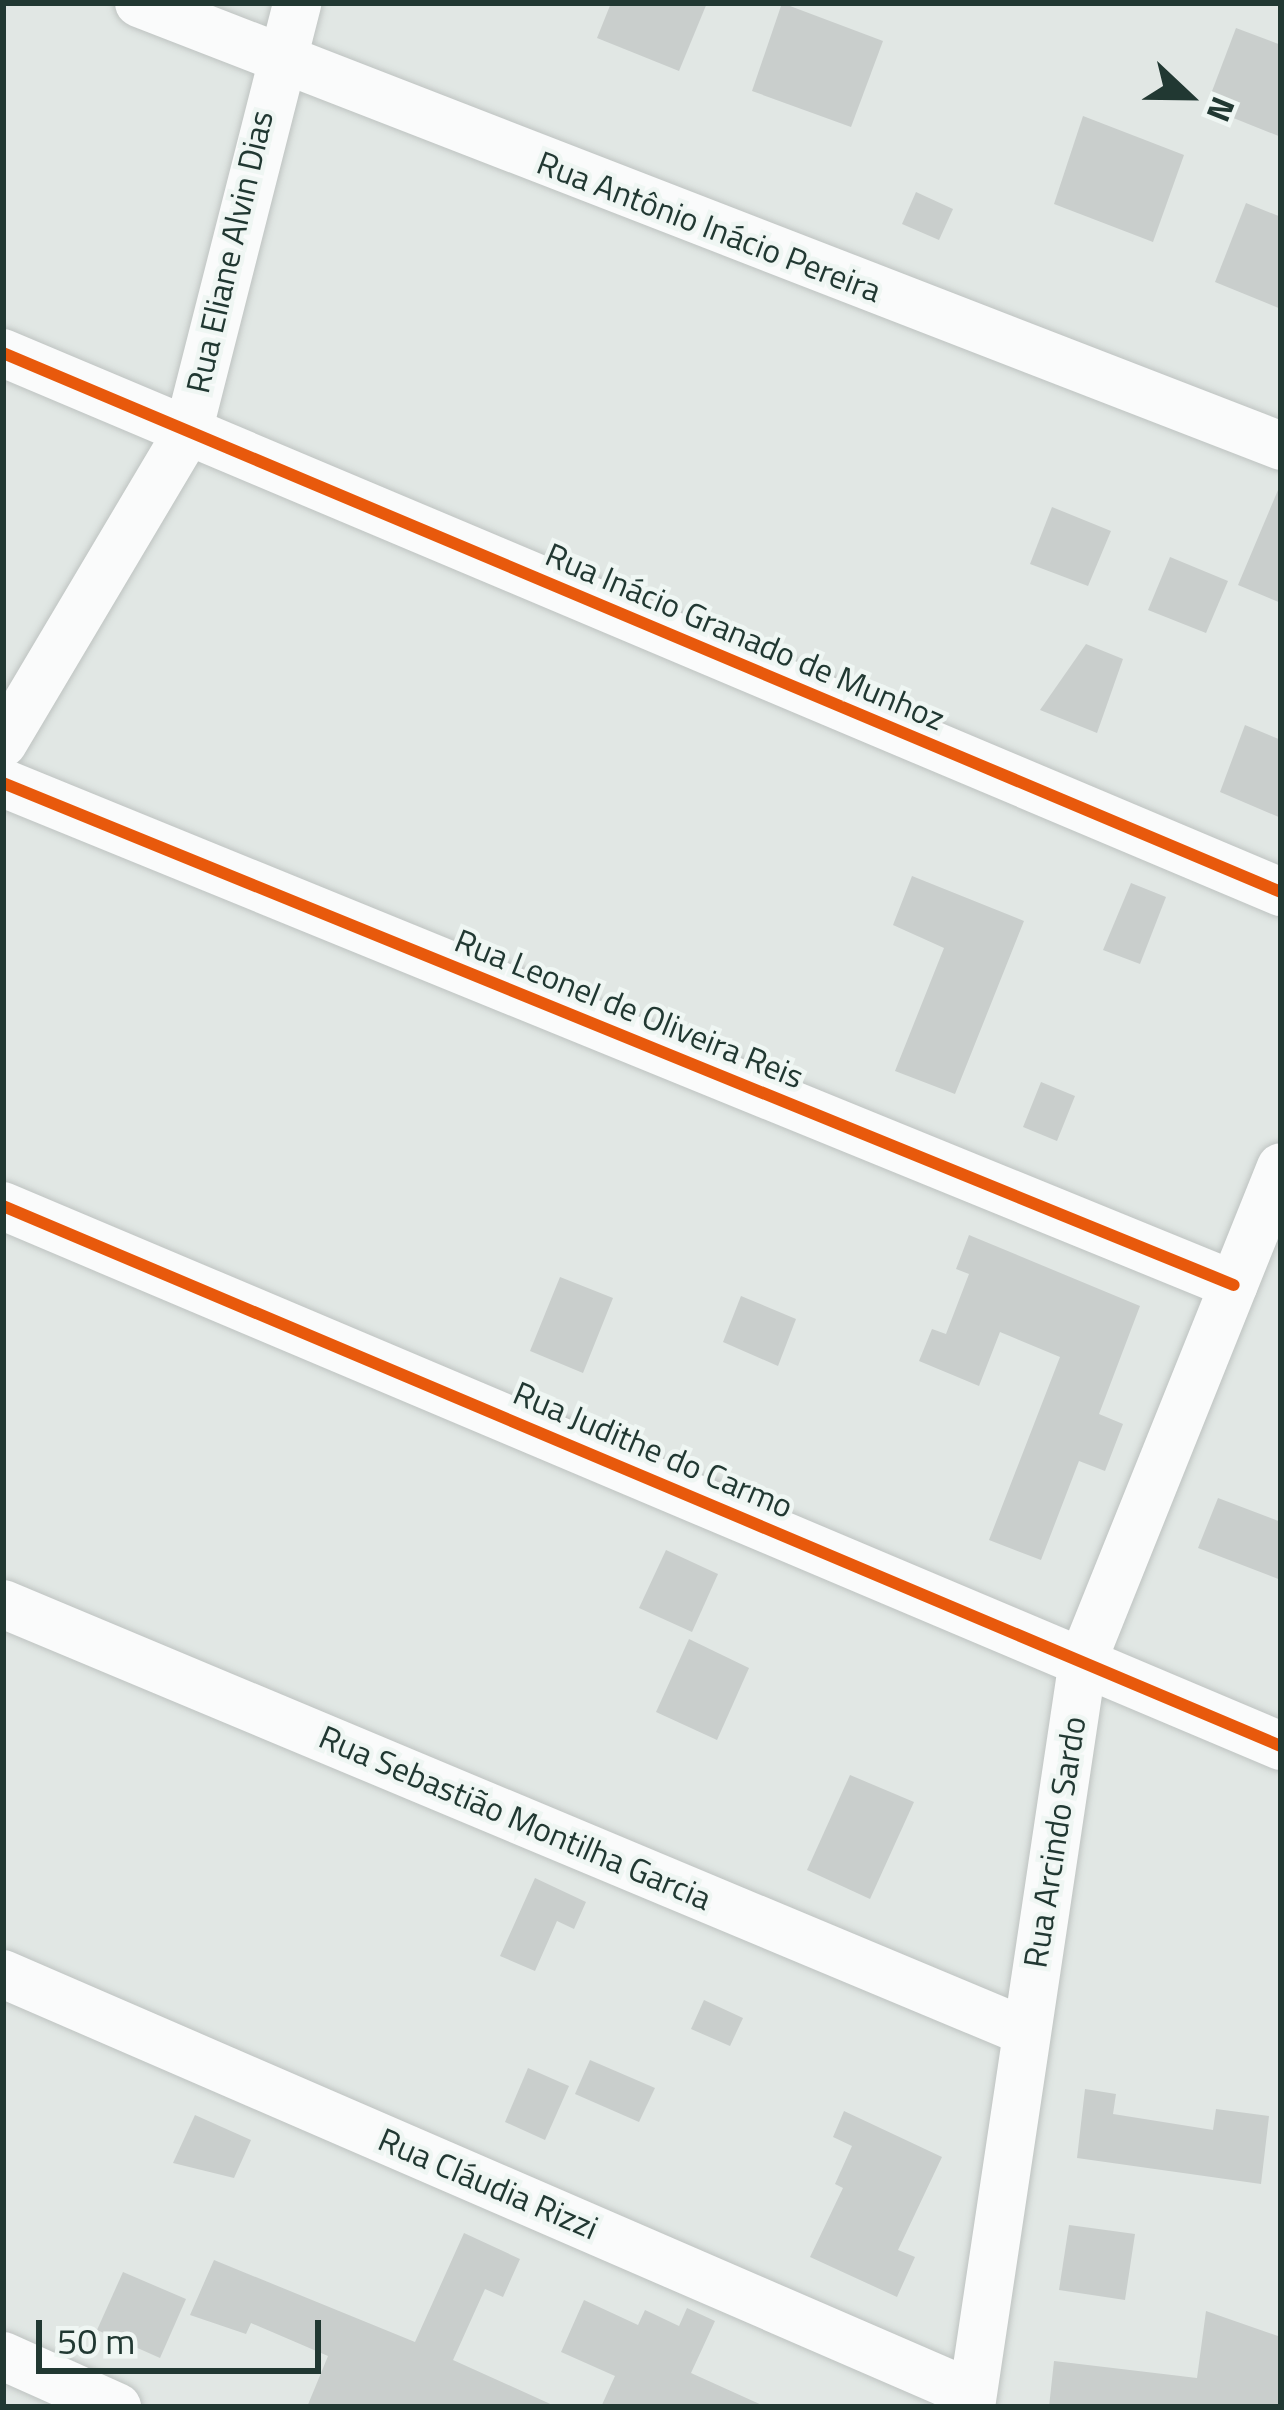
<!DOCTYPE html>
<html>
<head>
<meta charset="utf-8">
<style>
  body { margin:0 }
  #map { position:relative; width:1284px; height:2410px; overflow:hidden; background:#e1e7e4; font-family:"Titillium Web",sans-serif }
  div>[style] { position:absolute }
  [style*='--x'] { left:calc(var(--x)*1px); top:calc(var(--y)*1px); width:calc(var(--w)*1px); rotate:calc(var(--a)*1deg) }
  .building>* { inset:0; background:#c9cecc }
  .roads { filter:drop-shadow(0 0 3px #bec3c1) drop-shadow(0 0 3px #bec3c1) }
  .minor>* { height:48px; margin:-24px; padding:0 24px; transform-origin:24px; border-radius:24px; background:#fafbfb }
  .cycleway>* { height:12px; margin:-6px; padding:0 6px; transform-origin:6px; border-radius:6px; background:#e8590c }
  span { translate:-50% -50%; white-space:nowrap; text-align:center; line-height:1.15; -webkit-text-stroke:9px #eff6f3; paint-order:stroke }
  .street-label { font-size:33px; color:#213832 }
  .frame { position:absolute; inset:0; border:6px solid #213832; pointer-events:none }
  .north { position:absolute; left:1128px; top:36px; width:120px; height:120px; -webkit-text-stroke:9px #eff6f3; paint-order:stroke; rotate:112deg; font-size:33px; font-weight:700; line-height:48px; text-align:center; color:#213832 }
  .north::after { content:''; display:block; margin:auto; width:42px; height:54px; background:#213832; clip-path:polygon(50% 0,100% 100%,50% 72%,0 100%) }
  .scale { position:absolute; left:36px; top:2320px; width:285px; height:54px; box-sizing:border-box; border:6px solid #213832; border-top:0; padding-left:15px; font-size:36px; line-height:42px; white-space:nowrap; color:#213832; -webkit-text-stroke:9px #eff6f3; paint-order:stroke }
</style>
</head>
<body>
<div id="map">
  <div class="building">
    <div style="clip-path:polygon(611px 3px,707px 3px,679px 71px,597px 38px)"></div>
    <div style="clip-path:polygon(782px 3px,883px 41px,851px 127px,752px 91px)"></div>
    <div style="clip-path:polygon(1236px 28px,1281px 45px,1281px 137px,1206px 107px)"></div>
    <div style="clip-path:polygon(1083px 116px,1184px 155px,1153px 242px,1054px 204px)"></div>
    <div style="clip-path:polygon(916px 192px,953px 209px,939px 240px,902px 224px)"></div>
    <div style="clip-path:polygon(1246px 203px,1281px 217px,1281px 309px,1215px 282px)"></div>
    <div style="clip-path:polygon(1281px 483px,1281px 603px,1238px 585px)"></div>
    <div style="clip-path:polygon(1052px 507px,1111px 531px,1088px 586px,1030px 564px)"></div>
    <div style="clip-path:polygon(1170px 557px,1228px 581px,1206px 633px,1148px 610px)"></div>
    <div style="clip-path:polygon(1086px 644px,1123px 659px,1097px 733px,1040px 710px)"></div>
    <div style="clip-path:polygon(1245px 725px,1281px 740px,1281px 818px,1220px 792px)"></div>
    <div style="clip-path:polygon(912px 876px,1024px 921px,955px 1094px,895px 1071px,944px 948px,893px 925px)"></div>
    <div style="clip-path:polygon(1131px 883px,1166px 897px,1140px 964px,1103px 950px)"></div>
    <div style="clip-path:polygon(1041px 1082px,1075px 1096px,1057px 1141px,1023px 1127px)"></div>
    <div style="clip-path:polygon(969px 1235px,1140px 1306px,1099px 1414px,1123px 1424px,1105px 1471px,1079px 1461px,1041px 1560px,989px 1540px,1060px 1357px,1000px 1332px,979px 1386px,919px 1361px,932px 1329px,946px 1334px,969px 1274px,956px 1269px)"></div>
    <div style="clip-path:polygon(560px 1277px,613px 1298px,583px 1373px,530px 1351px)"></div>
    <div style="clip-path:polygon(741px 1296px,796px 1319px,778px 1366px,723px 1342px)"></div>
    <div style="clip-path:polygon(1218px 1498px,1281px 1522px,1281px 1580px,1198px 1548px)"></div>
    <div style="clip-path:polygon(666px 1550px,718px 1574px,692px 1632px,639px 1608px)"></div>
    <div style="clip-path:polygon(689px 1639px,749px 1668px,717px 1740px,656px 1712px)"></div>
    <div style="clip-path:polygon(850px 1775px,914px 1802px,870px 1899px,807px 1870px)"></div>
    <div style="clip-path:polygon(535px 1878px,586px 1902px,574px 1929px,557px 1921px,535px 1971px,500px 1956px)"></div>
    <div style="clip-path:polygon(704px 2000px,743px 2018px,730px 2046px,691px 2029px)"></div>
    <div style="clip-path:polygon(590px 2060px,655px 2088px,639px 2122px,575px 2094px)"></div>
    <div style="clip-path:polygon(528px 2068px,569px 2086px,545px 2140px,505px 2122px)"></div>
    <div style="clip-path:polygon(1085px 2089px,1116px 2094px,1113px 2114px,1213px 2130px,1216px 2109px,1269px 2116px,1261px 2184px,1077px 2158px)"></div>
    <div style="clip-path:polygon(844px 2111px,942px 2157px,898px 2250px,915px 2257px,897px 2297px,810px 2257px,843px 2188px,835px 2184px,852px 2146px,833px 2137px)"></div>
    <div style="clip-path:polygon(195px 2115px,251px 2140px,234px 2178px,173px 2163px)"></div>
    <div style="clip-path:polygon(1069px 2225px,1135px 2234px,1125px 2300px,1059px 2290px)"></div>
    <div style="clip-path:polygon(464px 2233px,520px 2259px,503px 2297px,485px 2289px,453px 2360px,557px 2407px,307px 2407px,328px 2356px,251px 2323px,246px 2334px,190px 2315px,214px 2260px,415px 2342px)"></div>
    <div style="clip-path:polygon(123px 2272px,186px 2299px,160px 2358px,97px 2330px)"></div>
    <div style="clip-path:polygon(584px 2300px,638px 2325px,645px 2310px,679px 2326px,687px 2308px,715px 2321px,691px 2373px,766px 2407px,601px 2407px,615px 2376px,561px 2352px)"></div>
    <div style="clip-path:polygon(1206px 2311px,1281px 2337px,1281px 2407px,1049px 2407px,1054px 2361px,1197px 2378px)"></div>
  </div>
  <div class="roads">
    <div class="minor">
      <div style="--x:139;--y:3;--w:1225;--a:21.2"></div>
      <div style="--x:3;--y:353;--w:1387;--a:22.87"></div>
      <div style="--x:3;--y:743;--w:362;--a:-59.3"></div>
      <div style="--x:188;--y:432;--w:443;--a:-75.7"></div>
      <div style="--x:3;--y:783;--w:1329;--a:22.19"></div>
      <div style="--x:3;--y:1206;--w:1387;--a:22.91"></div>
      <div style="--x:3;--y:1604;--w:1109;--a:22.7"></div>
      <div style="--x:3;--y:1974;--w:1056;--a:23.43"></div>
      <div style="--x:3;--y:2356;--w:125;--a:24.1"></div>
      <div style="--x:971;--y:2407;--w:755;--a:-81.47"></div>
      <div style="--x:1083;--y:1660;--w:531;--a:-68.12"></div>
    </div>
  </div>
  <div class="cycleway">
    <div style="--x:3;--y:353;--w:1387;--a:22.87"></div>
    <div style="--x:3;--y:783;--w:1329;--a:22.19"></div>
    <div style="--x:3;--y:1206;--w:1387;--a:22.91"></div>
  </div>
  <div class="street-label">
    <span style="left:709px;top:227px;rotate:21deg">Rua Antônio Inácio Pereira</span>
    <span style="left:230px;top:252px;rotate:-77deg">Rua Eliane Alvin Dias</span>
    <span style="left:745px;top:637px;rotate:23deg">Rua Inácio Granado de Munhoz</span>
    <span style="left:629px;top:1009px;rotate:22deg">Rua Leonel de Oliveira Reis</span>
    <span style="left:653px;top:1450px;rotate:23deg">Rua Judithe do Carmo</span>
    <span style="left:515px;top:1818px;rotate:23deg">Rua Sebastião Montilha Garcia</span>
    <span style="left:1055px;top:1842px;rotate:-81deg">Rua Arcindo Sardo</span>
    <span style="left:488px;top:2184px;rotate:23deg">Rua Cláudia Rizzi</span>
  </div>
  <div class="frame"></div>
  <div class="north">N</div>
  <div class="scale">50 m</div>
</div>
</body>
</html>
